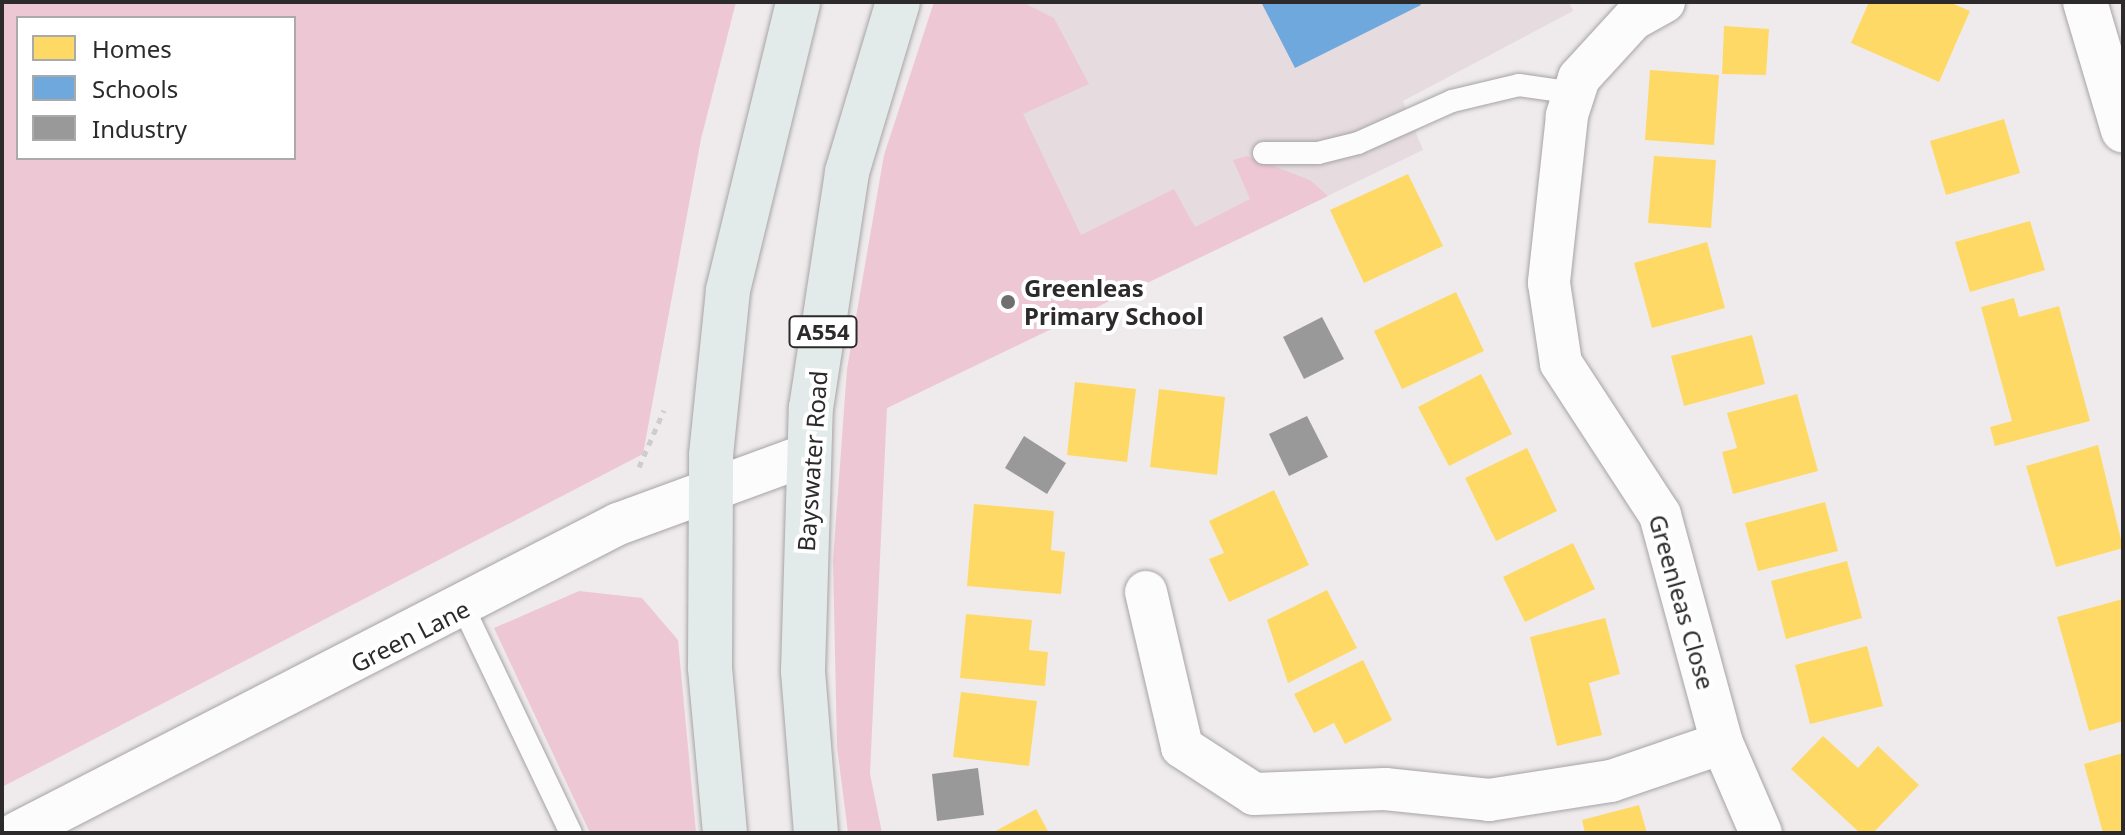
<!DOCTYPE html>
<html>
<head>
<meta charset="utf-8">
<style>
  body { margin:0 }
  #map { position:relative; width:2125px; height:835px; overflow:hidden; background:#efebec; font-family:"Noto Sans",sans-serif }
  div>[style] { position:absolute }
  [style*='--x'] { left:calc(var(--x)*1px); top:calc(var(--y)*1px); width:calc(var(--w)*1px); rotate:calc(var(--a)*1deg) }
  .built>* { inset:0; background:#e6dcdf }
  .green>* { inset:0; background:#eec7d5 }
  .homes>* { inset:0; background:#ffd966 }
  .schools>* { inset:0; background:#6fa8dc }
  .industry>* { inset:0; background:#999 }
  .path>* { height:5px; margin-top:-2.5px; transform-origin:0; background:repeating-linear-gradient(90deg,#cdcdcd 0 6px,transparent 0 12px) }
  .roads { filter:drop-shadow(0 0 2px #a7a4a5) drop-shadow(0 0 2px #a7a4a5) }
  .service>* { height:22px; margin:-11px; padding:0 11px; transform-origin:11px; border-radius:11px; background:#fdfcfc }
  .minor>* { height:42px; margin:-21px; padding:0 21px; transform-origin:21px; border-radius:21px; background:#fdfcfc }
  .tertiary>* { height:44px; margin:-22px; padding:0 22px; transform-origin:22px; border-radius:22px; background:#fdfcfc }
  .primary>* { height:44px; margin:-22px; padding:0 22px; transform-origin:22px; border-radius:22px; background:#e3ebea }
  .dots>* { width:22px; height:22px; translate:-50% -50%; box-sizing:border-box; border:4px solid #fff; border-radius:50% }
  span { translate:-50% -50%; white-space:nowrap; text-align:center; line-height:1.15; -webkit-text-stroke:8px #fff; paint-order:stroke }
  .shield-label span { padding:2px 6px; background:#fff; border:2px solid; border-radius:6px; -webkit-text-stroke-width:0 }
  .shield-label { font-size:22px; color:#2d2a2b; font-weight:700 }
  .poi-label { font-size:24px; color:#2d2a2b; font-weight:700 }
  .left { translate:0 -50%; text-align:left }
  .street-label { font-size:24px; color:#2d2a2b }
  .frame { position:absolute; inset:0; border:4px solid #2d2a2b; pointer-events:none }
  .legend { position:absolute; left:16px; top:16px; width:280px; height:144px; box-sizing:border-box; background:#fff; border:2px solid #abaaaa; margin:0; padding:10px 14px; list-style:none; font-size:24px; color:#2d2a2b }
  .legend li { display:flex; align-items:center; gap:16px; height:40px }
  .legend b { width:40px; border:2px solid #abaaaa }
</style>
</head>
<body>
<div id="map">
  <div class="built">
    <div style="clip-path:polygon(986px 2px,1569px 2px,1573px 11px,1403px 101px,1423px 150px,887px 408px)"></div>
  </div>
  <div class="green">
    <div style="clip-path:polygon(evenodd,2px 2px,736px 2px,701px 139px,643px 454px,2px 787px,2px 2px,18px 18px,294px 18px,294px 158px,18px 158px,18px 18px)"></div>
    <div style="clip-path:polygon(934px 2px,1022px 2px,1054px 18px,1089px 84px,1023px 114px,1081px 235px,1174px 189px,1195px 227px,1250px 199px,1233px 160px,1247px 156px,1310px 180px,1328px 196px,887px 408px,870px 774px,882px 833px,848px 833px,837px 747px,833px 560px,847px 369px,884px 155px)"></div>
    <div style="clip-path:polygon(579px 591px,642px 598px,678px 640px,696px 833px,590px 833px,494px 628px)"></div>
  </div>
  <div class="homes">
    <div style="clip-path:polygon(1869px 2px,1949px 2px,1970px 11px,1939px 82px,1851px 43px)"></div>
    <div style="clip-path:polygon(1724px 26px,1769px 29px,1766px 75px,1722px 74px)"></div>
    <div style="clip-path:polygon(1650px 70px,1719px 75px,1714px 145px,1645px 140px)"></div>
    <div style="clip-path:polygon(2004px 119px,2020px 173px,1946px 195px,1930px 141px)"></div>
    <div style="clip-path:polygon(1654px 156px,1716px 160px,1711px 228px,1648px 223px)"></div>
    <div style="clip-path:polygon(1408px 174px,1443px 246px,1364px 283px,1330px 210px)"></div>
    <div style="clip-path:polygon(2030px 221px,2045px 270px,1970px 292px,1955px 242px)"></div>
    <div style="clip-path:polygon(1707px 242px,1725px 308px,1652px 328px,1634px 263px)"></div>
    <div style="clip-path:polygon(1456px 292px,1484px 351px,1402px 389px,1374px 331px)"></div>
    <div style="clip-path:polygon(2014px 298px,2019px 317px,2059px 306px,2090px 421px,1995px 446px,1990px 427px,2012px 421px,1981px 307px)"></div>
    <div style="clip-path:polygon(1752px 335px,1765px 384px,1684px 406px,1671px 356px)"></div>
    <div style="clip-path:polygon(1481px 374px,1512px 434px,1449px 466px,1418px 407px)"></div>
    <div style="clip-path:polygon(1075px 382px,1136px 389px,1127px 462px,1067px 455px)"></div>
    <div style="clip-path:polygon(1159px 389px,1225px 397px,1217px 475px,1150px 467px)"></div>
    <div style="clip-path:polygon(1797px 394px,1818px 471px,1733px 494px,1722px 452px,1737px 448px,1727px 413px)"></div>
    <div style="clip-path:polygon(2098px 445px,2123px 548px,2056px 567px,2026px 466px)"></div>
    <div style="clip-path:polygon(1527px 448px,1557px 511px,1496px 541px,1465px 478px)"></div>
    <div style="clip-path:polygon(1274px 490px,1309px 565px,1229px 602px,1209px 559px,1224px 553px,1209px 521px)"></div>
    <div style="clip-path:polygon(1825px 502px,1838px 551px,1758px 571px,1745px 523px)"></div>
    <div style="clip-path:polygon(974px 504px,1054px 511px,1051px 550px,1065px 552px,1061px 594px,967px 586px)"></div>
    <div style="clip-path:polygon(1573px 543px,1595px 589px,1525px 622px,1503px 577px)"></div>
    <div style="clip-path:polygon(1847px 561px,1862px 618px,1786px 639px,1771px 581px)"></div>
    <div style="clip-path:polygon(1327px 590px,1357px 648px,1288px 683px,1267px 620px)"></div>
    <div style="clip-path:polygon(2123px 599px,2123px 721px,2089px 731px,2057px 617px)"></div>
    <div style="clip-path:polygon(966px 614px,1032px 620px,1029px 650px,1048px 652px,1045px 686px,960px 678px)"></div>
    <div style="clip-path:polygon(1605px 618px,1620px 674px,1589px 683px,1602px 735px,1557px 746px,1530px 637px)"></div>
    <div style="clip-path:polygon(1867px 646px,1883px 706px,1810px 724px,1795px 665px)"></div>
    <div style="clip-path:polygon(1363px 660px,1392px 720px,1345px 744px,1334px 723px,1314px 733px,1294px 694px)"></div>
    <div style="clip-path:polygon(961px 692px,1037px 701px,1029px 766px,953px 757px)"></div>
    <div style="clip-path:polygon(1823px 736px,1858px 768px,1878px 746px,1919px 785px,1873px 833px,1860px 833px,1791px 769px)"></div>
    <div style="clip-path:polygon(2123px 753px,2123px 833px,2103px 833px,2084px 764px)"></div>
    <div style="clip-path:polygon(1639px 805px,1647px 833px,1585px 833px,1582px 820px)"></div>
    <div style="clip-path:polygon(1036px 809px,1049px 833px,992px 833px)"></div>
  </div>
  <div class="schools">
    <div style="clip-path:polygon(1261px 2px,1419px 2px,1421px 5px,1295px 68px)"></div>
  </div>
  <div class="industry">
    <div style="clip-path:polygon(1322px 317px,1344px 359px,1304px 379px,1283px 337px)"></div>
    <div style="clip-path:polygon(1307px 416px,1328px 457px,1289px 476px,1269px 434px)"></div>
    <div style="clip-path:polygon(1024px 436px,1066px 463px,1047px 494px,1005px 468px)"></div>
    <div style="clip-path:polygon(978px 768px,984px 815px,937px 821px,932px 774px)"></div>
  </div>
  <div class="path">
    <div style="--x:639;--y:467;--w:62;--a:-66.3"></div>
  </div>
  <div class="roads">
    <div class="service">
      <div style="--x:1264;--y:153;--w:54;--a:0"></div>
      <div style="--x:1318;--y:153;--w:41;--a:-14"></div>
      <div style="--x:1358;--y:143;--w:103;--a:-24.1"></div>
      <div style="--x:1452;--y:101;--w:69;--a:-13.4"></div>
      <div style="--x:1519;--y:85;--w:57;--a:8.1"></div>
      <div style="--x:464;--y:609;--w:248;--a:64.5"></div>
    </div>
    <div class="minor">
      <div style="--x:1664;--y:2;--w:35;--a:151"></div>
      <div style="--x:1633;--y:19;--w:80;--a:132.5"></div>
      <div style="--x:1579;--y:78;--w:40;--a:108"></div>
      <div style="--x:1567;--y:116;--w:168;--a:96.2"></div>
      <div style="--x:1549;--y:283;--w:81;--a:81.5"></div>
      <div style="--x:1561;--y:363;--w:181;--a:56.9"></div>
      <div style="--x:1660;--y:515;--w:236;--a:74.8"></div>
      <div style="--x:1722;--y:743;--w:98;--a:66.6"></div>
      <div style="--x:1146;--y:592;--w:159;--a:76.9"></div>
      <div style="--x:1182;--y:747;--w:86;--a:33.1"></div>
      <div style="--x:1254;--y:794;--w:131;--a:-2.2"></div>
      <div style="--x:1385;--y:789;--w:105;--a:6"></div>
      <div style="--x:1489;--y:800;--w:123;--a:-8.9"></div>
      <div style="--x:1611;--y:781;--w:117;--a:-18.9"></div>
      <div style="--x:17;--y:833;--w:676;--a:-27.21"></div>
      <div style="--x:618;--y:524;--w:203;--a:-20.1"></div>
    </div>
    <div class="tertiary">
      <div style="--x:2085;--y:2;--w:134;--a:73.5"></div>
    </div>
    <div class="primary">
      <div style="--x:725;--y:833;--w:167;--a:-95.2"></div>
      <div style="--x:710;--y:667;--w:212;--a:-89.7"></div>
      <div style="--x:711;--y:455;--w:166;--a:-84.1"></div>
      <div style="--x:728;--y:290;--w:296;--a:-76.3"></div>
      <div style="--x:816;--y:833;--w:163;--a:-94.6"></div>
      <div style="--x:803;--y:671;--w:263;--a:-88.3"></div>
      <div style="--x:811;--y:408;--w:239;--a:-81.3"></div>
      <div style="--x:847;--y:172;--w:177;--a:-73.3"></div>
    </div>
  </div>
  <div class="dots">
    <div style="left:1008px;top:302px;background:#716e6f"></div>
  </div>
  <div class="shield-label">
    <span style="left:823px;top:332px">A554</span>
  </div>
  <div class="poi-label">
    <span class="left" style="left:1024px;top:302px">Greenleas<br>Primary School</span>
  </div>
  <div class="street-label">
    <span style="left:812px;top:461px;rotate:-86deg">Bayswater Road</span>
    <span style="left:1682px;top:602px;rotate:74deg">Greenleas Close</span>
    <span style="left:410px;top:636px;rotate:-27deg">Green Lane</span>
  </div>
  <div class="frame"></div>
  <ul class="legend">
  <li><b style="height:22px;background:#ffd966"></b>Homes</li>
  <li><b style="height:22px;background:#6fa8dc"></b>Schools</li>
  <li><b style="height:22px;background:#999"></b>Industry</li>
  </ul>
</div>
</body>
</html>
